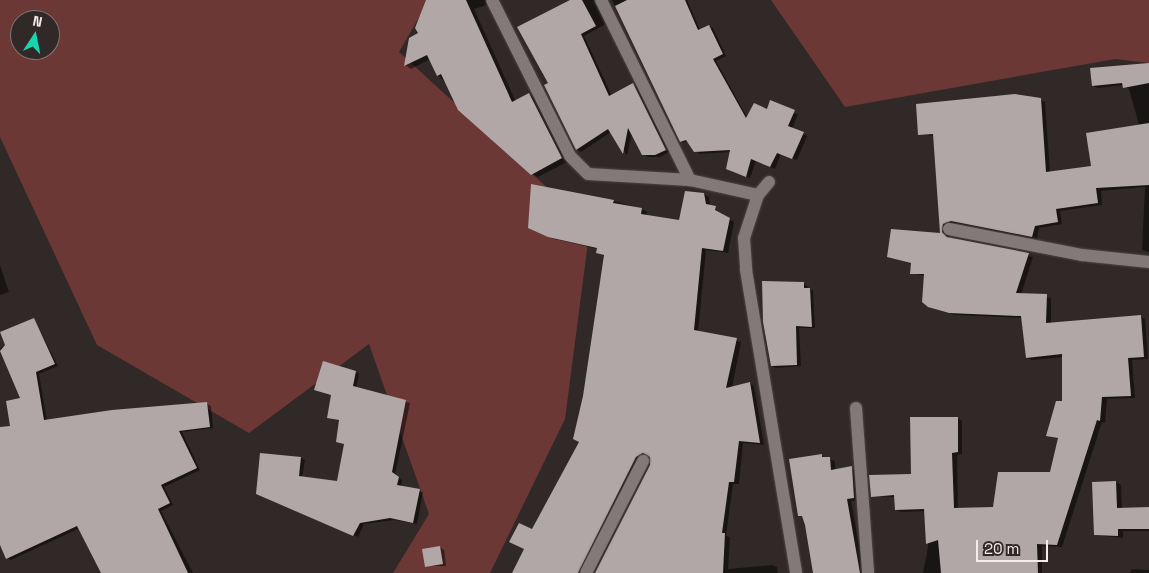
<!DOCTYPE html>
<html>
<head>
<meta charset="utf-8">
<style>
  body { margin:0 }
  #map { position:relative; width:1149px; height:573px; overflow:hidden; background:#312928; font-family:"Space Grotesk",sans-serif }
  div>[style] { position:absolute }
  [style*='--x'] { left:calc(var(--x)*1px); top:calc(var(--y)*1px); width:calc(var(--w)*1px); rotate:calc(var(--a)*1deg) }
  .green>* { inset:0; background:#6b3835 }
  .shadow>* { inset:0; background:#0007 }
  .building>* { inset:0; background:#b1a7a6 }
  .roads { filter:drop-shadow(0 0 1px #4c4646) drop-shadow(0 0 1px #4c4646) }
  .minor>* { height:12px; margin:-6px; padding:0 6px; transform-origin:6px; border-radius:6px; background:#837978 }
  span { translate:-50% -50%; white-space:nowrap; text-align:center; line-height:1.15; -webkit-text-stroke:5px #312928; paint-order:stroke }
  .north { position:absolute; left:10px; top:10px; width:50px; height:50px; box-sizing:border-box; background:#312928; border:1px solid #7e7776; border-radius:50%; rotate:11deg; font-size:14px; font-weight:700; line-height:20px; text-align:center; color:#f2edec }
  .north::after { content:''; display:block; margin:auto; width:18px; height:22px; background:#18d5b2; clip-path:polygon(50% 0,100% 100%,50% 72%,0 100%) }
  .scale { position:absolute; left:976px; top:540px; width:72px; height:22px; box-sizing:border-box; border:2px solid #f2edec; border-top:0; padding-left:6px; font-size:15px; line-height:18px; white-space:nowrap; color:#f2edec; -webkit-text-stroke:4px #312928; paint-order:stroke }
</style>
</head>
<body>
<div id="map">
  <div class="green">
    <div style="clip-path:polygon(evenodd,0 0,429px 0,399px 52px,590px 227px,565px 419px,490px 573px,393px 573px,429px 514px,369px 344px,249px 433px,97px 345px,0 137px,0 0,20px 20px,50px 20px,50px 50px,20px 50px,20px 20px)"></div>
    <div style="clip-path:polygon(771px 0,1149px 0,1149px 63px,1115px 59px,845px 107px)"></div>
  </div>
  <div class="shadow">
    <div style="clip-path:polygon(427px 0,492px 0,490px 4px,474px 9px,516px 102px,529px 94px,535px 98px,567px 162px,538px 177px,532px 174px,438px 75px,430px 59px,411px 69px,405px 65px,411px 39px,419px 34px)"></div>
    <div style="clip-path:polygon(573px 0,599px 0,606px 24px,584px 36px,612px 96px,633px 85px,637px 87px,669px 152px,660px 157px,647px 157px,632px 133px,627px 155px,611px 132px,581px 152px,577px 149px,545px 86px,550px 83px)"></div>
    <div style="clip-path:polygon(612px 0,687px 0,700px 30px,709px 26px,713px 28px,726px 56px,716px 61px,747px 117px,768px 110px,798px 114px,792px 129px,807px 136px,797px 160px,781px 154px,775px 169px,756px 161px,750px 178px,732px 171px,731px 152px,699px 154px,689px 142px,681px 142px)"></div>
    <div style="clip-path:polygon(1149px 64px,1149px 252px,1142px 250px,1145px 187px,1101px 191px,1102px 205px,1060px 211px,1062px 224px,1039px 228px,1037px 239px,956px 223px,945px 231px,951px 239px,1033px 257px,1021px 295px,1051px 298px,1051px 324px,1140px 316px,1145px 319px,1148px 359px,1132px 360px,1135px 398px,1107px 399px,1105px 423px,1102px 422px,1062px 547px,1042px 546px,1042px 573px,923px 573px,928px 547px,926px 511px,901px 512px,896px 510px,896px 497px,872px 496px,912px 475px,958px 418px,962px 421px,962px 454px,957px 455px,958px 509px,994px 508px,1051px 473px,1059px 439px,1048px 435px,1063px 403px,1063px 357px,1032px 360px,1027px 358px,1022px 318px,955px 315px,934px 309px,929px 306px,925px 276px,911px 273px,912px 264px,888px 256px,941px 235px,934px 136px,920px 134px,1040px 100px,1045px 102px,1050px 173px,1092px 167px,1139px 125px,1129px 89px,1124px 85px,1098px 88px,1093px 86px)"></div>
    <div style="clip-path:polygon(704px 194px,709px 197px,710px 206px,734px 222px,728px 253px,706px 250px,698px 332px,741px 342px,732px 388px,750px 383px,754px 386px,764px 445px,743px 443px,739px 484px,733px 484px,726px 536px,730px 537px,728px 569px,772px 565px,777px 567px,778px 573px,597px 573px,652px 465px,649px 455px,640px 460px,583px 573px,514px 573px,532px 531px,580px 442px,605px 256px,598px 253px,598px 249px,554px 239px,534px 230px,614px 201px,642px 209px,647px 212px,646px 216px,680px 221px)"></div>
    <div style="clip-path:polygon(0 265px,9px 292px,0 295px)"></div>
    <div style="clip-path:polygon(803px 283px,813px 291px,815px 328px,799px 328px,801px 366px,776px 368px,772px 366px)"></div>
    <div style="clip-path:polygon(34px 319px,58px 366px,39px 374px,47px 421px,207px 404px,211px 406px,213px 428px,182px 432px,200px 470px,164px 487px,173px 505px,161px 511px,193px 573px,107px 573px,80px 528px,11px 560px,7px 558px,0 542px,0 428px,11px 427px,22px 399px,0 349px)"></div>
    <div style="clip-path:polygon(355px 372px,359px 374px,356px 388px,410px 403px,395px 475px,402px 480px,401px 487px,423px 492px,417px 524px,395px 520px,364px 524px,358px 537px,261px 495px,262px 454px,301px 458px,305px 460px,302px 478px,338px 482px,345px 444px,337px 441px,341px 421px,329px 418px)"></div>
    <div style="clip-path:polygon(822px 456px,835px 461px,835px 470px,852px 468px,857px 470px,859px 500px,851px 501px,864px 573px,814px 573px,804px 518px,799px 515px)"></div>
    <div style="clip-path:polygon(1116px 482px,1121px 485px,1122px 509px,1149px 509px,1149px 531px,1123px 531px,1123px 538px,1095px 535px,1094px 483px)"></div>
    <div style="clip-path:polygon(440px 547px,444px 550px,446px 566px,426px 566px)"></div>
    <div style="clip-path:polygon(1132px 569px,1149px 570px,1149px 573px,1130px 573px)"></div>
  </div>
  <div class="building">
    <div style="clip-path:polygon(426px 0,466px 0,512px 102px,529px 93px,562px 158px,531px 175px,458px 110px,441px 74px,437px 76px,427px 55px,404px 66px,409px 38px,418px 33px,415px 28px)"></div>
    <div style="clip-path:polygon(570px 0,582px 0,596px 26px,581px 34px,609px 96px,633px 83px,666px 150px,655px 155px,642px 155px,628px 128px,623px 154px,608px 129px,576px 150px,544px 85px,548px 83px,517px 27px)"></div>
    <div style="clip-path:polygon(627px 0,685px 0,698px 30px,709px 25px,723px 54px,713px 59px,746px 118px,754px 103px,767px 109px,770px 100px,795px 110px,788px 126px,804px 132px,792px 159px,777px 153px,770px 167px,751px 159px,746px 177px,726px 169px,730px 150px,694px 152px,686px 140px,680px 142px,615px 6px)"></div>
    <div style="clip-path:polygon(1149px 63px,1149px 83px,1123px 88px,1122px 83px,1092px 86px,1090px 68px)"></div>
    <div style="clip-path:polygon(1015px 94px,1041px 98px,1046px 172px,1091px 166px,1086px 133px,1149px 123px,1149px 185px,1096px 188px,1098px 203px,1056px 209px,1058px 222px,1035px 226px,1032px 237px,951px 221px,943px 224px,942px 232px,947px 237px,1029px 253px,1016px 293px,1047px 294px,1046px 323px,1141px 315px,1144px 357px,1128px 358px,1131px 396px,1102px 397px,1100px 421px,1097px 420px,1057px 545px,1037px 544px,1038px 573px,941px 573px,938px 540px,926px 544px,924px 509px,895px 510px,894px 495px,871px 497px,869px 475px,911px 474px,910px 417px,958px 417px,958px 452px,952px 453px,954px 508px,993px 507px,998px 472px,1050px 472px,1058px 438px,1046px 436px,1056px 401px,1062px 401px,1062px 354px,1026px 358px,1021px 316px,949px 313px,928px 307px,922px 302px,924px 274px,910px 274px,911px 263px,887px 257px,891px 229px,940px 233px,933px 134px,918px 135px,916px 104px)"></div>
    <div style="clip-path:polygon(531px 184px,614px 200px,613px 203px,642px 208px,641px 214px,679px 220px,685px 191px,704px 193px,706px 204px,716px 206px,715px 210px,730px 218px,723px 251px,702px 248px,694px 330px,737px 338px,726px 388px,750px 382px,760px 443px,739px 441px,734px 482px,729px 482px,722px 533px,725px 533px,723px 573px,595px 573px,650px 465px,650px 457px,643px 453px,636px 457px,578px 573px,512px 573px,524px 549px,509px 542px,519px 523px,532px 529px,579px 442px,573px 439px,583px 396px,604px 255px,596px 253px,597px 248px,548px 237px,528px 228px)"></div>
    <div style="clip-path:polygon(762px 281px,804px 282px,804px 288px,810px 288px,812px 327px,796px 326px,797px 365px,771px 366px,763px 322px)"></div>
    <div style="clip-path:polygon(34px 318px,55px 364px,36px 372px,44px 420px,112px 410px,207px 402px,210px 427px,179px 431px,197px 468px,161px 485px,170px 503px,158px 509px,188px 573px,101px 573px,77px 526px,6px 559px,0 545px,0 427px,10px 426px,6px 401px,20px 398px,0 351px,5px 345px,0 332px)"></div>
    <div style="clip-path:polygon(323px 361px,356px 371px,353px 386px,406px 400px,392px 472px,399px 477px,397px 485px,420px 489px,413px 523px,390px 518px,360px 523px,353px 536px,256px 494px,260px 453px,301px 457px,299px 476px,337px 481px,344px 444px,336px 442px,339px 420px,327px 418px,331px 395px,314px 390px)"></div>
    <div style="clip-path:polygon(822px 454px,822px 457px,830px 457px,831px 470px,852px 466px,854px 498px,847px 499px,860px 573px,813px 573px,805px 525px,802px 516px,798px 516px,789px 459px)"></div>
    <div style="clip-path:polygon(1116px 481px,1117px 508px,1149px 507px,1149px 529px,1118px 529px,1118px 536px,1094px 535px,1092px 482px)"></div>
    <div style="clip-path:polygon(440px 546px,443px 564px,425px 567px,422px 549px)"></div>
  </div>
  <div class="roads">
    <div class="minor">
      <div style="--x:492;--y:0;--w:174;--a:63.4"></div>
      <div style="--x:570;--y:156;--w:25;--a:45"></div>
      <div style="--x:588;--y:174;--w:102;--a:3.4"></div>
      <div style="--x:690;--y:180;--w:70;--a:12.4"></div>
      <div style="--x:601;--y:0;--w:201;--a:63.7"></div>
      <div style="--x:769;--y:182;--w:17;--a:130"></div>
      <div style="--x:758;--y:195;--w:45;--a:108"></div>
      <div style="--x:744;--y:238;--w:32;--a:86"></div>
      <div style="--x:746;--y:270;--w:307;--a:80.6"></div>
      <div style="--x:949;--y:229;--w:136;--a:11.1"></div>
      <div style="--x:1082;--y:255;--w:67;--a:6"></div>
      <div style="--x:856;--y:408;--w:165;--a:85.8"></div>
      <div style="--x:586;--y:573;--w:126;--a:-63"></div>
    </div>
  </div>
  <div class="north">N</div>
  <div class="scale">20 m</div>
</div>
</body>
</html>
